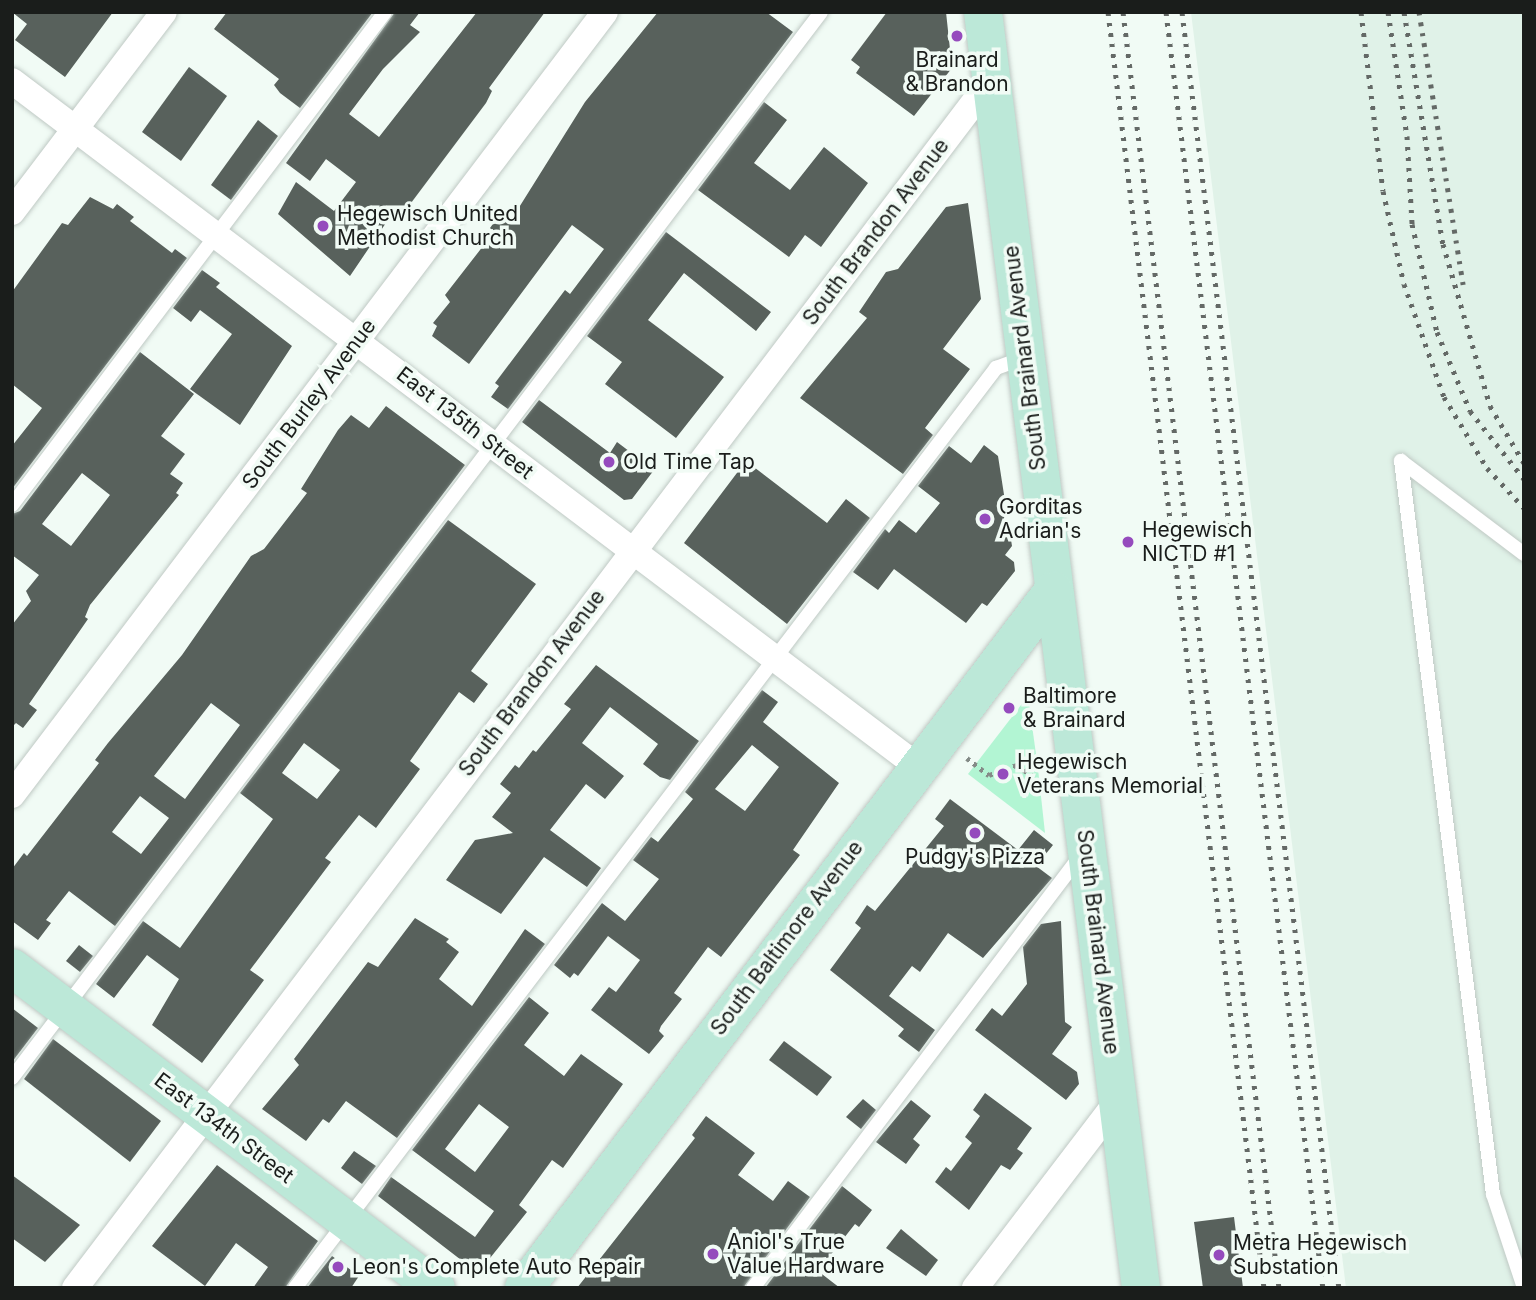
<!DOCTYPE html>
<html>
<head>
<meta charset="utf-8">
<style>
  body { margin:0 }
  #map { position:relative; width:1536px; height:1300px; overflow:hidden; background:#f1fbf5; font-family:Inter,sans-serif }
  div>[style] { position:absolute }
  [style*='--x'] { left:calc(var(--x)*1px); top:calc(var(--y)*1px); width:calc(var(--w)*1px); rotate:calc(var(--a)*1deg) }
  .built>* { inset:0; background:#e0f2e8 }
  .green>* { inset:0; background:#b2f5d3 }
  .building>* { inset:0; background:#58615c }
  .path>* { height:4.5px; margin-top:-2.25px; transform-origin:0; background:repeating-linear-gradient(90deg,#848b87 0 3.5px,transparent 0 8.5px) }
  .roads { filter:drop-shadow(0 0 2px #bfc9c4) drop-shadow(0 0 2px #bfc9c4) }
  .lane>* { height:14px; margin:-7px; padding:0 7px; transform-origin:7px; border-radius:7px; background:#fff }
  .street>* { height:26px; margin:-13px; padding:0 13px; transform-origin:13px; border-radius:13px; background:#fff }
  .secondary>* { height:38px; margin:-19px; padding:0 19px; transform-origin:19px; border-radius:19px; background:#bce8d8 }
  .rail>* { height:5px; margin-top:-2.5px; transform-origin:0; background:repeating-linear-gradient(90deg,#646966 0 3.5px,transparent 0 10.5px) }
  .dots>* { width:19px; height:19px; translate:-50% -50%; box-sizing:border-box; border:4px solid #f1fbf5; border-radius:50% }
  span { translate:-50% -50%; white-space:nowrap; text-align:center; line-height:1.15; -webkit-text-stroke:7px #f1fbf5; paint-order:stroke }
  .poi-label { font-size:21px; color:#1a1d1b }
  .left { translate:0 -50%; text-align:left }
  .street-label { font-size:21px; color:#1a1d1b }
  .frame { position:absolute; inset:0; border:14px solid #1a1d1b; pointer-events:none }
</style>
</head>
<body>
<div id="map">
  <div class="built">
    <div style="clip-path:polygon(1191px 12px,1524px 12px,1524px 1288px,1346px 1288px)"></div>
  </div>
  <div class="green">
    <div style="clip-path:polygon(1028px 696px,1038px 769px,1045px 833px,968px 774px)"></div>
  </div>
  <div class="building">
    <div style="clip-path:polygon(12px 12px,113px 12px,65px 77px,15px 40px,27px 24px)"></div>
    <div style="clip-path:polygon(227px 12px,373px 12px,300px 108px,280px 93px,274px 85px,279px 79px,214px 29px)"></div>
    <div style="clip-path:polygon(395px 12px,420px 12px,410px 25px,420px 32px,383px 69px,349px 114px,379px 137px,477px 12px,545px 12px,489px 88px,492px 91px,486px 103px,402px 215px,394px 211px,350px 276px,278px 214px,296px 182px,334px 211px,356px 182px,326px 159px,310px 181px,286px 163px)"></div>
    <div style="clip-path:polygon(658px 12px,766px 12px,793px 32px,508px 409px,491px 397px,499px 386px,495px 383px,565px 290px,570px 294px,604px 249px,572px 225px,469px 364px,432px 336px,437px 326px,433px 323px,450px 302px,445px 295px,494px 232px,490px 228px,503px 210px,513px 217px,585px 102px)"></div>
    <div style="clip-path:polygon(887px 12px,946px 12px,952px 68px,914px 116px,856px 73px,860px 67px,851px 60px)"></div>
    <div style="clip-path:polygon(189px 67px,227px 96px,181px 161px,142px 132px)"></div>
    <div style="clip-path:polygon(764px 102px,787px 120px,754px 163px,790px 190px,824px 147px,868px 183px,821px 247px,805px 235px,789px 257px,698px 190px)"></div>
    <div style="clip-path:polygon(258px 120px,278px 136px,231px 200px,211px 185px)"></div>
    <div style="clip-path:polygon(90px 197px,113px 209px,117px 204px,134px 217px,130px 221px,172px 253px,175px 249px,187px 258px,12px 489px,12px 446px,42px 408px,12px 384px,12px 292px,62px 223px,68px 225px)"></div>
    <div style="clip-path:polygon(968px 203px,981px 299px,943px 349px,970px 369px,925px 428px,933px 435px,903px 474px,800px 398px,867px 318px,859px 312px,886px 272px,898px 269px,946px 207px)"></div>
    <div style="clip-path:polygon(666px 232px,771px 312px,756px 331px,684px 273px,648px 320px,724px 377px,676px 438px,605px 384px,622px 362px,587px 336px)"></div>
    <div style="clip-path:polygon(202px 270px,220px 283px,216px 287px,292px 346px,240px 425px,190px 389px,232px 334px,200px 310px,191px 322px,173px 308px)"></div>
    <div style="clip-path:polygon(evenodd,140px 352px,194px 394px,161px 436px,185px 454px,170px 474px,183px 483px,176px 493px,179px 495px,90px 605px,85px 617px,88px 619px,29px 704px,37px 710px,23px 728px,16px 723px,12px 727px,12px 625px,31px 601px,26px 591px,39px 575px,12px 555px,12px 514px,20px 511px,140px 352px,82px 473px,110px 495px,71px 546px,42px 524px,82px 473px)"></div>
    <div style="clip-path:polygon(539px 400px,610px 453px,617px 442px,654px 470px,632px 499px,624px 500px,522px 422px)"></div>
    <div style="clip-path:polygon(evenodd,386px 406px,465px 465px,115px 926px,69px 891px,46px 920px,51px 923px,38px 940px,12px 921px,12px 869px,24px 853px,27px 856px,99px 763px,95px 760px,108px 743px,182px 655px,251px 556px,264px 549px,307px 493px,301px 489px,338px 430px,351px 415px,369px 428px,386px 406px,211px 703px,240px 725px,185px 799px,154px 776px,211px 703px,386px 406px,140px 796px,169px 818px,141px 854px,112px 832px,140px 796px)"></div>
    <div style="clip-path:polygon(984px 445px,998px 456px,1012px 546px,1005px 555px,1014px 562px,1015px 571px,987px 606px,982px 603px,966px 623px,894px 569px,878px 590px,853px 572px,885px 529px,889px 533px,899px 520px,916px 533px,940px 503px,918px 486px,949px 446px,971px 463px)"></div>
    <div style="clip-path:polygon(746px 461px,827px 523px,846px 499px,870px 518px,787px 624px,684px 543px)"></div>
    <div style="clip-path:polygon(evenodd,448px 520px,536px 584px,471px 671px,488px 684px,474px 703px,459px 692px,410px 761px,420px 769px,376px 828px,359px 815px,325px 858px,331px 862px,250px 970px,264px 980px,202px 1063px,152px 1025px,179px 979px,147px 955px,114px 998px,96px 984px,143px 921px,180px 948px,273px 819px,240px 793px,448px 520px,304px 743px,340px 770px,317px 799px,282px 773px,304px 743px)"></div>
    <div style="clip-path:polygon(596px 665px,699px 741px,670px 780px,660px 777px,643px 764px,658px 744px,610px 707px,582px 743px,624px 776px,605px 799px,586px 784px,550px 830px,601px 868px,587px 887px,544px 857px,501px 914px,446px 880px,475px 840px,513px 833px,492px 817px,511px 793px,500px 784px,515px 765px,519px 768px,533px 750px,536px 752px,571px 709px,564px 704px)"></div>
    <div style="clip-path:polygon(evenodd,762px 690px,778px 702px,763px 722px,839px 783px,793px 850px,800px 855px,721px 957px,708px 947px,674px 993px,682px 999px,661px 1026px,659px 1031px,664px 1036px,649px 1054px,591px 1010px,609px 987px,616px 992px,640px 960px,608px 936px,578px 976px,574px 973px,570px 978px,554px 965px,602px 903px,625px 921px,659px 879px,633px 860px,651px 837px,658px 842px,693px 799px,685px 792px,762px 690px,752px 745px,779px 767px,745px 811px,715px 789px,752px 745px)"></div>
    <div style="clip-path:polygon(950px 799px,1018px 850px,1034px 830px,1053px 845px,1036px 866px,1052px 878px,983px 958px,948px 933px,920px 972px,912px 966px,889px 996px,935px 1030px,919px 1052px,898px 1036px,904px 1029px,830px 970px,861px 928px,855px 923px,867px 905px,875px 911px,944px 826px,935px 819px)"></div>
    <div style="clip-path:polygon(415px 918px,449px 939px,446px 942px,459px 952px,439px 979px,472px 1006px,525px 929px,545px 944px,397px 1138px,346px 1101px,329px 1123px,323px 1119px,306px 1141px,262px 1109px,299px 1065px,294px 1059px,368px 962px,378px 967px)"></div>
    <div style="clip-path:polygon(1061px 921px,1065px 1022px,1072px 1027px,1052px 1054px,1077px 1072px,1079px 1084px,1066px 1100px,975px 1030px,992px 1008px,1002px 1016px,1027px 984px,1023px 947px,1041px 924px)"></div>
    <div style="clip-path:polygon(79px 945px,93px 956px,80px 972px,66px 961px)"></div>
    <div style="clip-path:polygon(evenodd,529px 997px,549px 1013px,524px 1045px,564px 1076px,581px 1054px,623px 1084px,563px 1168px,552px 1160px,519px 1205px,527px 1212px,478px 1273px,378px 1196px,391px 1177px,475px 1237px,494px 1211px,412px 1150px,529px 997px,479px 1104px,509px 1127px,475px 1172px,445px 1149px,479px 1104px)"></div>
    <div style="clip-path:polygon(12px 1008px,38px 1028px,12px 1062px)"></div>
    <div style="clip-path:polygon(53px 1039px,161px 1121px,130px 1162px,24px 1079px)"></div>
    <div style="clip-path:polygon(784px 1041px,832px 1077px,817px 1096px,769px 1060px)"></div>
    <div style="clip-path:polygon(985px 1093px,1032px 1128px,1017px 1149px,1023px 1153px,1010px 1170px,1001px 1165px,969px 1210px,935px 1182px,946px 1167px,951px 1171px,972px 1143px,965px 1137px,980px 1116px,973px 1110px)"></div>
    <div style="clip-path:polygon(863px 1099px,876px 1110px,861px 1129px,846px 1117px)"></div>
    <div style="clip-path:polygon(911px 1100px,931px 1116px,913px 1139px,920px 1145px,906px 1164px,876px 1142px)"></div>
    <div style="clip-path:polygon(706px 1116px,755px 1153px,738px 1175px,773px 1201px,788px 1181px,810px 1197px,743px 1288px,577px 1288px,695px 1138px,692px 1135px)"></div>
    <div style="clip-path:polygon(354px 1151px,376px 1166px,362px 1184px,341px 1168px)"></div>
    <div style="clip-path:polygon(217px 1165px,318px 1241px,285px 1288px,253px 1288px,268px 1267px,236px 1243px,205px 1286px,152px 1246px)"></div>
    <div style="clip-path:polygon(12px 1175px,80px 1225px,45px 1262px,12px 1238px)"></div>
    <div style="clip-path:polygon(842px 1186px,872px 1210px,859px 1227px,855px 1224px,818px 1271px,840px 1288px,765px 1288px)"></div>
    <div style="clip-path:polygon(1234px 1217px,1243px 1288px,1203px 1288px,1194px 1222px)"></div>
    <div style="clip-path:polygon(901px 1229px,938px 1260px,926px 1276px,886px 1248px)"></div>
    <div style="clip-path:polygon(332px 1256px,359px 1276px,351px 1288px,307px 1288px)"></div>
  </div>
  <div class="path">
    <div style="--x:967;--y:758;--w:28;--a:38"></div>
    <div style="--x:989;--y:775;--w:30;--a:-20"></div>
    <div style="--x:1017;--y:765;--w:37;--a:35"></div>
  </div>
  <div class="roads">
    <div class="lane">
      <div style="--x:12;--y:505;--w:618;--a:-52.89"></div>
      <div style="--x:12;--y:1078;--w:1338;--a:-52.8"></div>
      <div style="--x:295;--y:1288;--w:1157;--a:-52.69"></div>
      <div style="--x:996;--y:368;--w:29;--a:-20"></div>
      <div style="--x:753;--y:1288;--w:543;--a:-52.86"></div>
      <div style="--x:1524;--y:1288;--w:99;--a:-108.3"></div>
      <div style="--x:1493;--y:1194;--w:739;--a:-97.15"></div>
      <div style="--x:1401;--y:461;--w:154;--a:37.1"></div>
    </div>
    <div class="street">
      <div style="--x:12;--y:81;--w:1135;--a:37.12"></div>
      <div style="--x:12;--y:212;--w:251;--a:-52.8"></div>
      <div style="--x:12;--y:795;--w:982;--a:-52.86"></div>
      <div style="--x:75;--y:1288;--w:1516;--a:-52.83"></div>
      <div style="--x:975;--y:1288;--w:236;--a:-52.7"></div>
    </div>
    <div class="secondary">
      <div style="--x:983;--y:12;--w:1286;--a:82.94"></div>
      <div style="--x:12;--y:968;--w:531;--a:37.04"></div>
      <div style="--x:524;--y:1288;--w:876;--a:-52.79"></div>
    </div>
  </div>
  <div class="rail">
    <div style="--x:1108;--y:12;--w:1286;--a:83.03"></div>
    <div style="--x:1123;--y:12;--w:1286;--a:83.03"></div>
    <div style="--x:1166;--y:12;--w:1286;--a:82.99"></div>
    <div style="--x:1182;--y:12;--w:1286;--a:82.99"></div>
    <div style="--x:1361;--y:12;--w:180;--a:83"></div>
    <div style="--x:1383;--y:191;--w:95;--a:77.3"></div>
    <div style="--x:1404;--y:284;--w:120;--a:70.5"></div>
    <div style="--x:1444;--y:397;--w:83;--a:58.8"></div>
    <div style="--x:1487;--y:468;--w:54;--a:47.2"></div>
    <div style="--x:1388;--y:12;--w:125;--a:81.3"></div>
    <div style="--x:1407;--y:136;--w:88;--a:86.7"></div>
    <div style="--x:1412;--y:224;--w:111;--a:77"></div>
    <div style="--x:1437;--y:332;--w:86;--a:67.3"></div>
    <div style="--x:1470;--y:411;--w:87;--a:51.5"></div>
    <div style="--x:1404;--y:12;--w:235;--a:80.5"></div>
    <div style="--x:1443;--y:244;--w:169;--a:73.8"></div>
    <div style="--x:1490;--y:406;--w:66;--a:59.2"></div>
    <div style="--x:1419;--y:12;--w:277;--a:80.8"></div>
  </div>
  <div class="dots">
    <div style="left:957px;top:36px;background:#954bbd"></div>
    <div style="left:323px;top:226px;background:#954bbd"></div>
    <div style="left:609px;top:462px;background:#954bbd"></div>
    <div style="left:985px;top:519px;background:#954bbd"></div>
    <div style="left:1128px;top:542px;background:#954bbd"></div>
    <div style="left:1009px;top:708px;background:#954bbd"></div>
    <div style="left:1003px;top:774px;background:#954bbd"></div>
    <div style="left:975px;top:833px;background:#954bbd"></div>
    <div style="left:713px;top:1254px;background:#954bbd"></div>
    <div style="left:1219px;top:1255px;background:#954bbd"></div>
    <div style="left:338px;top:1267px;background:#954bbd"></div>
  </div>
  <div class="poi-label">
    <span style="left:957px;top:72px">Brainard<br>&amp; Brandon</span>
    <span class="left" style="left:337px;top:226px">Hegewisch United<br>Methodist Church</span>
    <span class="left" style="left:623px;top:462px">Old Time Tap</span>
    <span class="left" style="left:999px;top:519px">Gorditas<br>Adrian's</span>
    <span class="left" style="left:1142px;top:542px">Hegewisch<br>NICTD #1</span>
    <span class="left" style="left:1023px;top:708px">Baltimore<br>&amp; Brainard</span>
    <span class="left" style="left:1017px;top:774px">Hegewisch<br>Veterans Memorial</span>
    <span style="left:975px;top:857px">Pudgy's Pizza</span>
    <span class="left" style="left:727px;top:1254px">Aniol's True<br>Value Hardware</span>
    <span class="left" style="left:1233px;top:1255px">Metra Hegewisch<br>Substation</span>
    <span class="left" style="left:352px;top:1267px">Leon's Complete Auto Repair</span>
  </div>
  <div class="street-label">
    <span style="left:876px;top:232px;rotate:-53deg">South Brandon Avenue</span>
    <span style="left:1025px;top:358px;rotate:-97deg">South Brainard Avenue</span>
    <span style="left:309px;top:404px;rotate:-53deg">South Burley Avenue</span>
    <span style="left:465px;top:423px;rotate:38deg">East 135th Street</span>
    <span style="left:532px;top:683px;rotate:-53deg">South Brandon Avenue</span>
    <span style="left:787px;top:938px;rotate:-53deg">South Baltimore Avenue</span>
    <span style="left:1098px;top:942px;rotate:83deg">South Brainard Avenue</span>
    <span style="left:224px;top:1128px;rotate:37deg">East 134th Street</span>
  </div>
  <div class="frame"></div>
</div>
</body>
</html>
